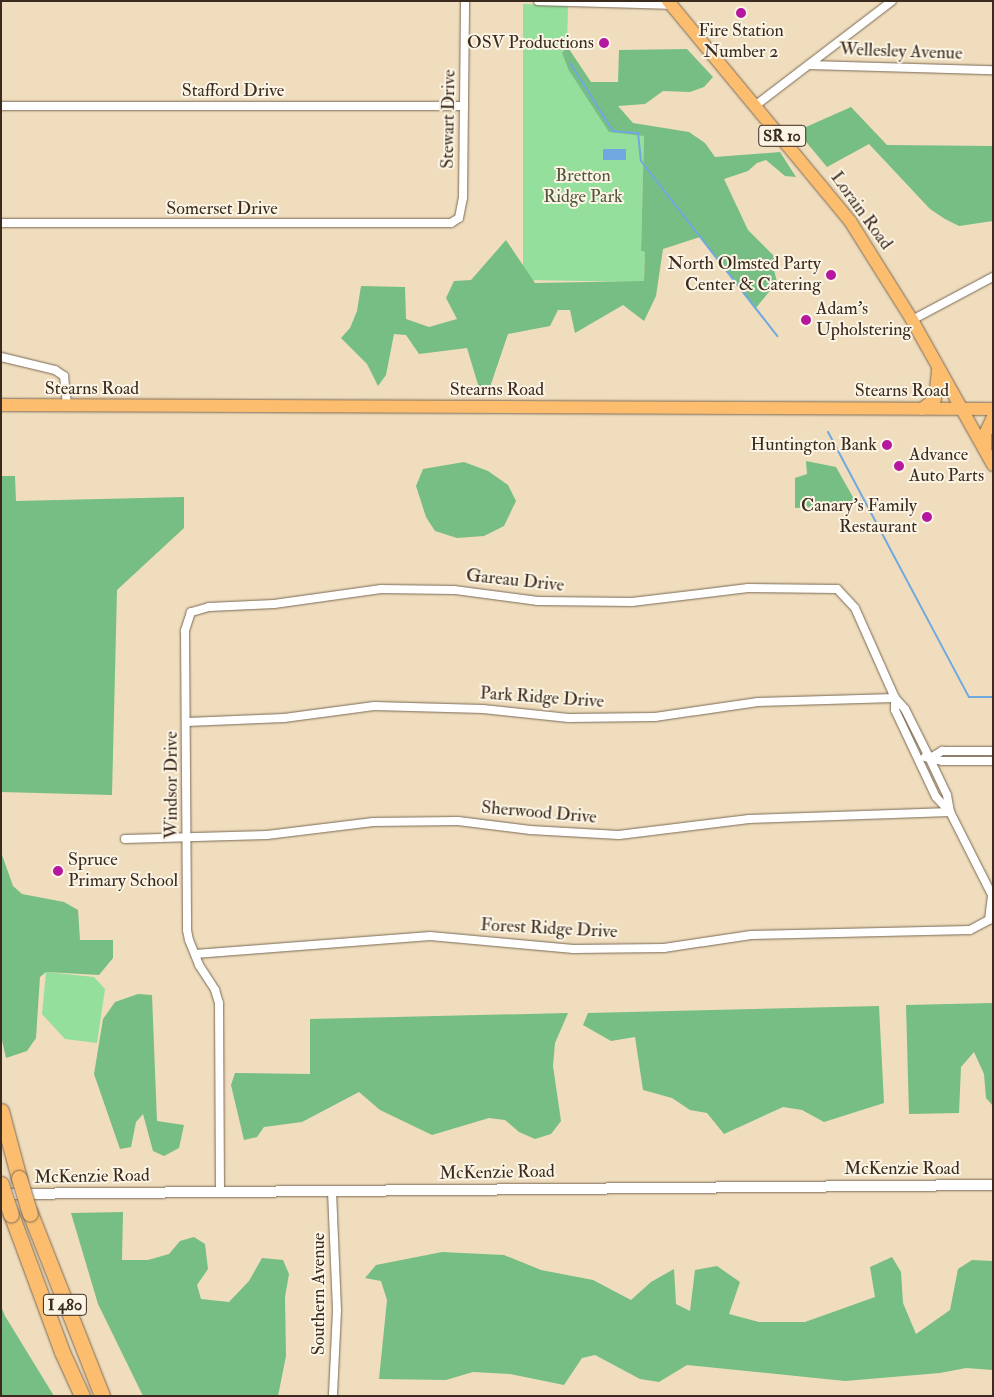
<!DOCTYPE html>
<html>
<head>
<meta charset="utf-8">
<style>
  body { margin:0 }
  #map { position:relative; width:994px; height:1397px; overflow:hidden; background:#f0ddbd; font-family:"IM FELL Double Pica",serif }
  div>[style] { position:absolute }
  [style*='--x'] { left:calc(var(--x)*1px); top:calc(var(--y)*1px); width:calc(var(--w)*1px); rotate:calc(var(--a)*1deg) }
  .green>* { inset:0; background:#93df9b }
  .forest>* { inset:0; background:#76be83 }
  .water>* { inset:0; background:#70a9df }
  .stream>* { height:2px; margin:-1px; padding:0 1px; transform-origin:1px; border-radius:1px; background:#70a9df }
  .roads { filter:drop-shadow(0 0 1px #7a6956) drop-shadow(0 0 1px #7a6956) }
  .minor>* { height:8px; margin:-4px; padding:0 4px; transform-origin:4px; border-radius:4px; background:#fff }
  .tertiary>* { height:10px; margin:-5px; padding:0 5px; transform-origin:5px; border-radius:5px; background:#fff }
  .primary>* { height:12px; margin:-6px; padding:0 6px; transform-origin:6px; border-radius:6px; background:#fcbd6f }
  .motorway>* { height:15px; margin:-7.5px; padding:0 7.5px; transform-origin:7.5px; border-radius:7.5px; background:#fcbd6f }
  .bridges { filter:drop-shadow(0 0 1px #7a6956) drop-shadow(0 0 1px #7a6956) }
  .motorway-bridge>* { height:15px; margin:-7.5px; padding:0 7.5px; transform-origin:7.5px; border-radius:7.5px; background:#fcbd6f }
  .dots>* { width:14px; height:14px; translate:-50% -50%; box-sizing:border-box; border:2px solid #fcf5e5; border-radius:50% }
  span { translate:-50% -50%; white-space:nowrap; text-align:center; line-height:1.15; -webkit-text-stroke:4px #fcf5e5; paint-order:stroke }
  .shield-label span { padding:1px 4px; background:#fcf5e5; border:1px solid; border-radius:4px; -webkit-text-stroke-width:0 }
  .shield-label { font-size:16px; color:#3b2a1e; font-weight:700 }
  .poi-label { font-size:18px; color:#3b2a1e }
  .right { translate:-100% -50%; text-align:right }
  .left { translate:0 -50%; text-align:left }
  .street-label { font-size:18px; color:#3b2a1e }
  .park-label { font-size:18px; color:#51573d }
  .frame { position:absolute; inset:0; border:2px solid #3b2a1e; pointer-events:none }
</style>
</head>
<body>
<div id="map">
  <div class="green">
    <div style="clip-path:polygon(523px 4px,568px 6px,567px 46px,562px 53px,568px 69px,644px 136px,641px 251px,645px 252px,644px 282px,523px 280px)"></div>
    <div style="clip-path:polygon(46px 972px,94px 977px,105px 989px,97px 1043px,65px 1039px,42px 1014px)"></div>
  </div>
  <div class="forest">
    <div style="clip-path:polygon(567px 46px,591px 82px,618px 82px,619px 50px,687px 49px,713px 77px,704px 87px,690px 92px,663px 91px,645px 104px,618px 106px,633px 123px,689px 132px,705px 143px,715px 157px,780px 152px,796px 177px,785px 176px,766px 160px,757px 163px,748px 171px,724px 179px,748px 230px,775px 257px,773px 266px,777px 282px,755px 309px,700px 237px,663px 249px,656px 296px,644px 321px,623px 305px,575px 333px,570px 310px,558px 310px,550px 326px,508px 334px,490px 387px,479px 388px,467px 348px,419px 354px,406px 335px,394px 334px,386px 375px,378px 386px,367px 364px,341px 338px,350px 328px,357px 311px,361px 286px,405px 287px,406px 319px,429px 327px,457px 319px,446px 298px,454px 281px,471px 280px,506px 240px,535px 283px,644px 281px,645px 252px,641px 251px,644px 136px,609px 132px,568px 69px,562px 53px)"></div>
    <div style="clip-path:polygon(851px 107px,887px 145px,993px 146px,993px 221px,959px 226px,945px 219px,930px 209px,869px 144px,827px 167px,797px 131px)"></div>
    <div style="clip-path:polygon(806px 461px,836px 467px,854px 499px,850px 505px,795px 508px,795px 478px,807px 474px)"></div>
    <div style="clip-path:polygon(464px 462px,488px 471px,508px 485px,516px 501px,504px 526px,484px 536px,457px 538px,435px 531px,426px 517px,416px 486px,423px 469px)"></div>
    <div style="clip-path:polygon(1px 476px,15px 476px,16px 501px,184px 497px,184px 528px,117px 590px,112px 795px,1px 792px)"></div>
    <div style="clip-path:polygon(1px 852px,13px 886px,22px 894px,64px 902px,78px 910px,80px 940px,113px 940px,113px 958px,99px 975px,46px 972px,40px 977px,36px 1038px,27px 1051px,6px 1058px,1px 1036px)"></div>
    <div style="clip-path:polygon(138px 994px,152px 995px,157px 1121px,184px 1125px,179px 1148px,164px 1156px,153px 1151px,143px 1114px,136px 1122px,131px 1147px,120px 1149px,94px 1074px,103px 1019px,115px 1002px)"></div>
    <div style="clip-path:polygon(993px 1003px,993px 1106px,986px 1098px,984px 1074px,974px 1052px,961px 1067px,959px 1113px,909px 1114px,906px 1005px)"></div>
    <div style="clip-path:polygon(879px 1006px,884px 1103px,824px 1122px,802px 1110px,783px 1107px,724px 1134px,707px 1113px,690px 1110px,672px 1098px,643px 1090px,635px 1037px,611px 1041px,583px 1025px,588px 1013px)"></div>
    <div style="clip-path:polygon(568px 1013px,555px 1043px,553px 1066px,561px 1121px,551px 1134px,535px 1139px,519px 1132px,505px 1120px,489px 1118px,432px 1135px,380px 1110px,359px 1092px,302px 1122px,264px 1127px,257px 1137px,244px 1140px,231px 1085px,235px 1073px,310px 1074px,310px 1019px)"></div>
    <div style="clip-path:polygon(123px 1212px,122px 1260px,148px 1260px,169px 1254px,180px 1241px,194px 1237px,205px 1244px,208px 1269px,197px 1285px,201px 1299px,229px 1302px,249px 1281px,262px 1258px,283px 1260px,289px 1274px,285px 1297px,286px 1356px,278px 1396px,143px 1396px,98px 1304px,71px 1213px)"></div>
    <div style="clip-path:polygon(442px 1252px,504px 1255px,541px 1270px,593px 1280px,631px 1300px,651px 1282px,674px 1269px,676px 1304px,690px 1311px,695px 1270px,717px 1266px,740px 1282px,729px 1314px,759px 1322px,805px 1322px,875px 1297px,870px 1267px,892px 1257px,901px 1272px,903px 1303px,916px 1334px,950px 1310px,958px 1269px,972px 1260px,993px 1261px,993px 1370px,966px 1368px,940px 1373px,845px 1381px,687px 1365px,659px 1382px,640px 1379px,595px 1355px,582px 1358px,564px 1385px,510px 1374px,473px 1372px,446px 1380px,379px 1379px,387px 1300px,381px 1281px,365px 1278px,376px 1265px)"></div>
    <div style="clip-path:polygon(1px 1306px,5px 1316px,54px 1396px,1px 1396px)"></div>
  </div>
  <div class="water">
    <div style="clip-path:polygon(603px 149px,626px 149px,626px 160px,603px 160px)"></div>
  </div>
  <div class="stream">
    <div style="--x:570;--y:63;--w:80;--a:57.7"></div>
    <div style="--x:613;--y:131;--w:25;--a:5"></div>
    <div style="--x:638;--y:133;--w:28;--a:84"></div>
    <div style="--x:641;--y:161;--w:222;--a:52.1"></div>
    <div style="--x:828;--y:432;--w:300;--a:62"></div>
    <div style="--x:969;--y:697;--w:24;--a:0"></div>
  </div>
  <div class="roads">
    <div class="minor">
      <div style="--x:538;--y:1;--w:134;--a:1.7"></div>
      <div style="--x:809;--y:65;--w:184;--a:1.6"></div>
      <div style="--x:756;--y:105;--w:171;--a:-37.4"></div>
      <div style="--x:1;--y:106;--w:463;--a:0"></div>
      <div style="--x:1;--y:223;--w:450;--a:0"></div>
      <div style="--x:451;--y:223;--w:9;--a:-32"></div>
      <div style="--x:459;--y:218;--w:20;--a:-79"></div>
      <div style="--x:463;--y:198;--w:197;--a:-89.4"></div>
      <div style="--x:912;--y:320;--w:92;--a:-28"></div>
      <div style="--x:1;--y:357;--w:56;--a:13.5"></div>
      <div style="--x:55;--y:370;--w:11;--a:34"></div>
      <div style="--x:64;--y:376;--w:30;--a:84"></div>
      <div style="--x:895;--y:698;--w:12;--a:90"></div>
      <div style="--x:895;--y:710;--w:96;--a:64.8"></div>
      <div style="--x:936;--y:797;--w:21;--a:47"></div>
      <div style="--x:187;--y:722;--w:97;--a:-2.4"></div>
      <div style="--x:284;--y:718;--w:91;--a:-7.6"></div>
      <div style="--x:374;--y:706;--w:109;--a:1.6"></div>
      <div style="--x:483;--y:709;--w:86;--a:6"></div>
      <div style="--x:569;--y:718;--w:86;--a:-0.7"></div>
      <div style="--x:655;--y:717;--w:104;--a:-8.3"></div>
      <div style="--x:758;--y:702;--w:137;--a:-1.7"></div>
      <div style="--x:925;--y:757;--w:18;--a:13"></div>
      <div style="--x:943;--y:761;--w:50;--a:0"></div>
      <div style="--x:932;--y:757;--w:12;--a:-31"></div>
      <div style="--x:942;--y:751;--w:51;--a:0"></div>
      <div style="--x:125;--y:839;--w:142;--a:-1.6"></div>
      <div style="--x:267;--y:835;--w:107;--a:-7"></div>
      <div style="--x:373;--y:822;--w:85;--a:-0.7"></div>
      <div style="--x:458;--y:821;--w:73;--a:7.1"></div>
      <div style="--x:530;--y:830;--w:89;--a:3.2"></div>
      <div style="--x:619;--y:835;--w:131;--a:-7"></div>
      <div style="--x:749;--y:819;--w:201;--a:-2"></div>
      <div style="--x:195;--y:954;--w:236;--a:-4.4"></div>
      <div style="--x:430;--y:936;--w:144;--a:5.2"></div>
      <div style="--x:573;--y:949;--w:91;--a:-0.6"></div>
      <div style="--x:664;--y:948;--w:88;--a:-8.5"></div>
      <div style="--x:751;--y:935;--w:219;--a:-1.3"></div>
      <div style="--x:970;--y:930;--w:21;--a:-28"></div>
      <div style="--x:989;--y:920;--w:25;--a:-83"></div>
      <div style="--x:992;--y:895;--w:93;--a:-116.8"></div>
      <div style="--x:950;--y:812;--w:17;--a:-100"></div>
      <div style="--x:947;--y:795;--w:44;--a:-115.4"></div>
      <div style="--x:928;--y:755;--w:51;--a:-116.6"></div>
      <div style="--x:905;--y:709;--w:15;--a:-132"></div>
      <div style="--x:895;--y:698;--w:98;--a:-114"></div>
      <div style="--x:855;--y:608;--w:26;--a:-133"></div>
      <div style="--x:837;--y:589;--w:89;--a:-179.4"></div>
      <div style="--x:748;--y:588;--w:117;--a:173.1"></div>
      <div style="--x:632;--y:602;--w:94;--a:-179.4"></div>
      <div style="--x:538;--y:601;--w:85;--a:-172.5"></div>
      <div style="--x:454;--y:590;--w:73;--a:-179.2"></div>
      <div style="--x:381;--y:589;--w:108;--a:172"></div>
      <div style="--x:274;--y:604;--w:65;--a:177.4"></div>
      <div style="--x:209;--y:607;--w:19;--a:164"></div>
      <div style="--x:191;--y:612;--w:20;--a:108"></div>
      <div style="--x:185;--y:631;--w:299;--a:89.6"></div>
      <div style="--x:187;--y:930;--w:10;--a:79"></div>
      <div style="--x:189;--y:940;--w:27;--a:68"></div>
      <div style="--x:199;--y:965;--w:30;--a:57"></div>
      <div style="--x:215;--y:990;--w:14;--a:73"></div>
      <div style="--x:219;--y:1003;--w:188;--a:89.7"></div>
      <div style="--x:332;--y:1191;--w:119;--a:87.6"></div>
      <div style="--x:337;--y:1310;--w:86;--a:92.7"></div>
    </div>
    <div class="tertiary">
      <div style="--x:1;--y:1194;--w:992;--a:-0.52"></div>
    </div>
    <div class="primary">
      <div style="--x:668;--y:1;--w:286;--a:50.4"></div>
      <div style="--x:850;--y:221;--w:117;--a:57.9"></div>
      <div style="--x:912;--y:320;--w:166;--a:60.8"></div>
      <div style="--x:1;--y:405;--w:992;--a:0.23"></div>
      <div style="--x:922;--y:409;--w:16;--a:-38"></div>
      <div style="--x:935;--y:399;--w:30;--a:-84"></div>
      <div style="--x:985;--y:449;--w:15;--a:-90"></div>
      <div style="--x:985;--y:434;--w:19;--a:-65"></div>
    </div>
    <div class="motorway">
      <div style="--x:1;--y:1111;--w:69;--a:75"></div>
      <div style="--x:30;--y:1213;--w:197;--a:68.5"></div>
      <div style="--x:11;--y:1214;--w:147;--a:69.7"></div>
      <div style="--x:62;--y:1352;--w:48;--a:65.6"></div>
    </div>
  </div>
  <div class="bridges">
    <div class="motorway-bridge">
      <div style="--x:19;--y:1178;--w:37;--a:73"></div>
      <div style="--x:1;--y:1184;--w:32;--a:72"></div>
    </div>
  </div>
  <div class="dots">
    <div style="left:741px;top:13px;background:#b5179e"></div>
    <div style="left:604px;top:43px;background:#b5179e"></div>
    <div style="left:831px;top:275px;background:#b5179e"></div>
    <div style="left:806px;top:320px;background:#b5179e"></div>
    <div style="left:887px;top:445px;background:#b5179e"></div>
    <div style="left:899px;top:466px;background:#b5179e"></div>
    <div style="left:927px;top:517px;background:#b5179e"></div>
    <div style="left:58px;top:871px;background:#b5179e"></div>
  </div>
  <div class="shield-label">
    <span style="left:782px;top:136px">SR 10</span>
    <span style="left:65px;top:1305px">I 480</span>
  </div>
  <div class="poi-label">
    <span style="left:741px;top:42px">Fire Station<br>Number 2</span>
    <span class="right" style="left:594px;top:43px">OSV Productions</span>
    <span class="right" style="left:821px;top:275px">North Olmsted Party<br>Center &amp; Catering</span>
    <span class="left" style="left:816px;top:320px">Adam's<br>Upholstering</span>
    <span class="right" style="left:877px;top:445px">Huntington Bank</span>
    <span class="left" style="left:909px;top:466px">Advance<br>Auto Parts</span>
    <span class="right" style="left:917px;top:517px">Canary's Family<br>Restaurant</span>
    <span class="left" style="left:68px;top:871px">Spruce<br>Primary School</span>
  </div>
  <div class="street-label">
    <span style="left:901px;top:52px;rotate:2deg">Wellesley Avenue</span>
    <span style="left:233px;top:91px">Stafford Drive</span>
    <span style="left:449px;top:119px;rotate:-89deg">Stewart Drive</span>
    <span style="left:222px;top:209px">Somerset Drive</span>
    <span style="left:861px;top:211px;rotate:54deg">Lorain Road</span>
    <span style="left:92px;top:389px">Stearns Road</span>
    <span style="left:497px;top:390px">Stearns Road</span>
    <span style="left:902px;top:391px">Stearns Road</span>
    <span style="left:515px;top:581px;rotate:6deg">Gareau Drive</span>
    <span style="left:542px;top:698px;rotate:4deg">Park Ridge Drive</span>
    <span style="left:172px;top:785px;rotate:-90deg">Windsor Drive</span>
    <span style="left:539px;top:813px;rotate:5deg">Sherwood Drive</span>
    <span style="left:549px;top:929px;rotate:3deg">Forest Ridge Drive</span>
    <span style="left:902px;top:1169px">McKenzie Road</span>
    <span style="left:497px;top:1173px;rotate:-1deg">McKenzie Road</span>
    <span style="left:92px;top:1177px;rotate:-1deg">McKenzie Road</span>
    <span style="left:319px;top:1294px;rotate:-90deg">Southern Avenue</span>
  </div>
  <div class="park-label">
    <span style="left:583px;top:187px">Bretton<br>Ridge Park</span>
  </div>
  <div class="frame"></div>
</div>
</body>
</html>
